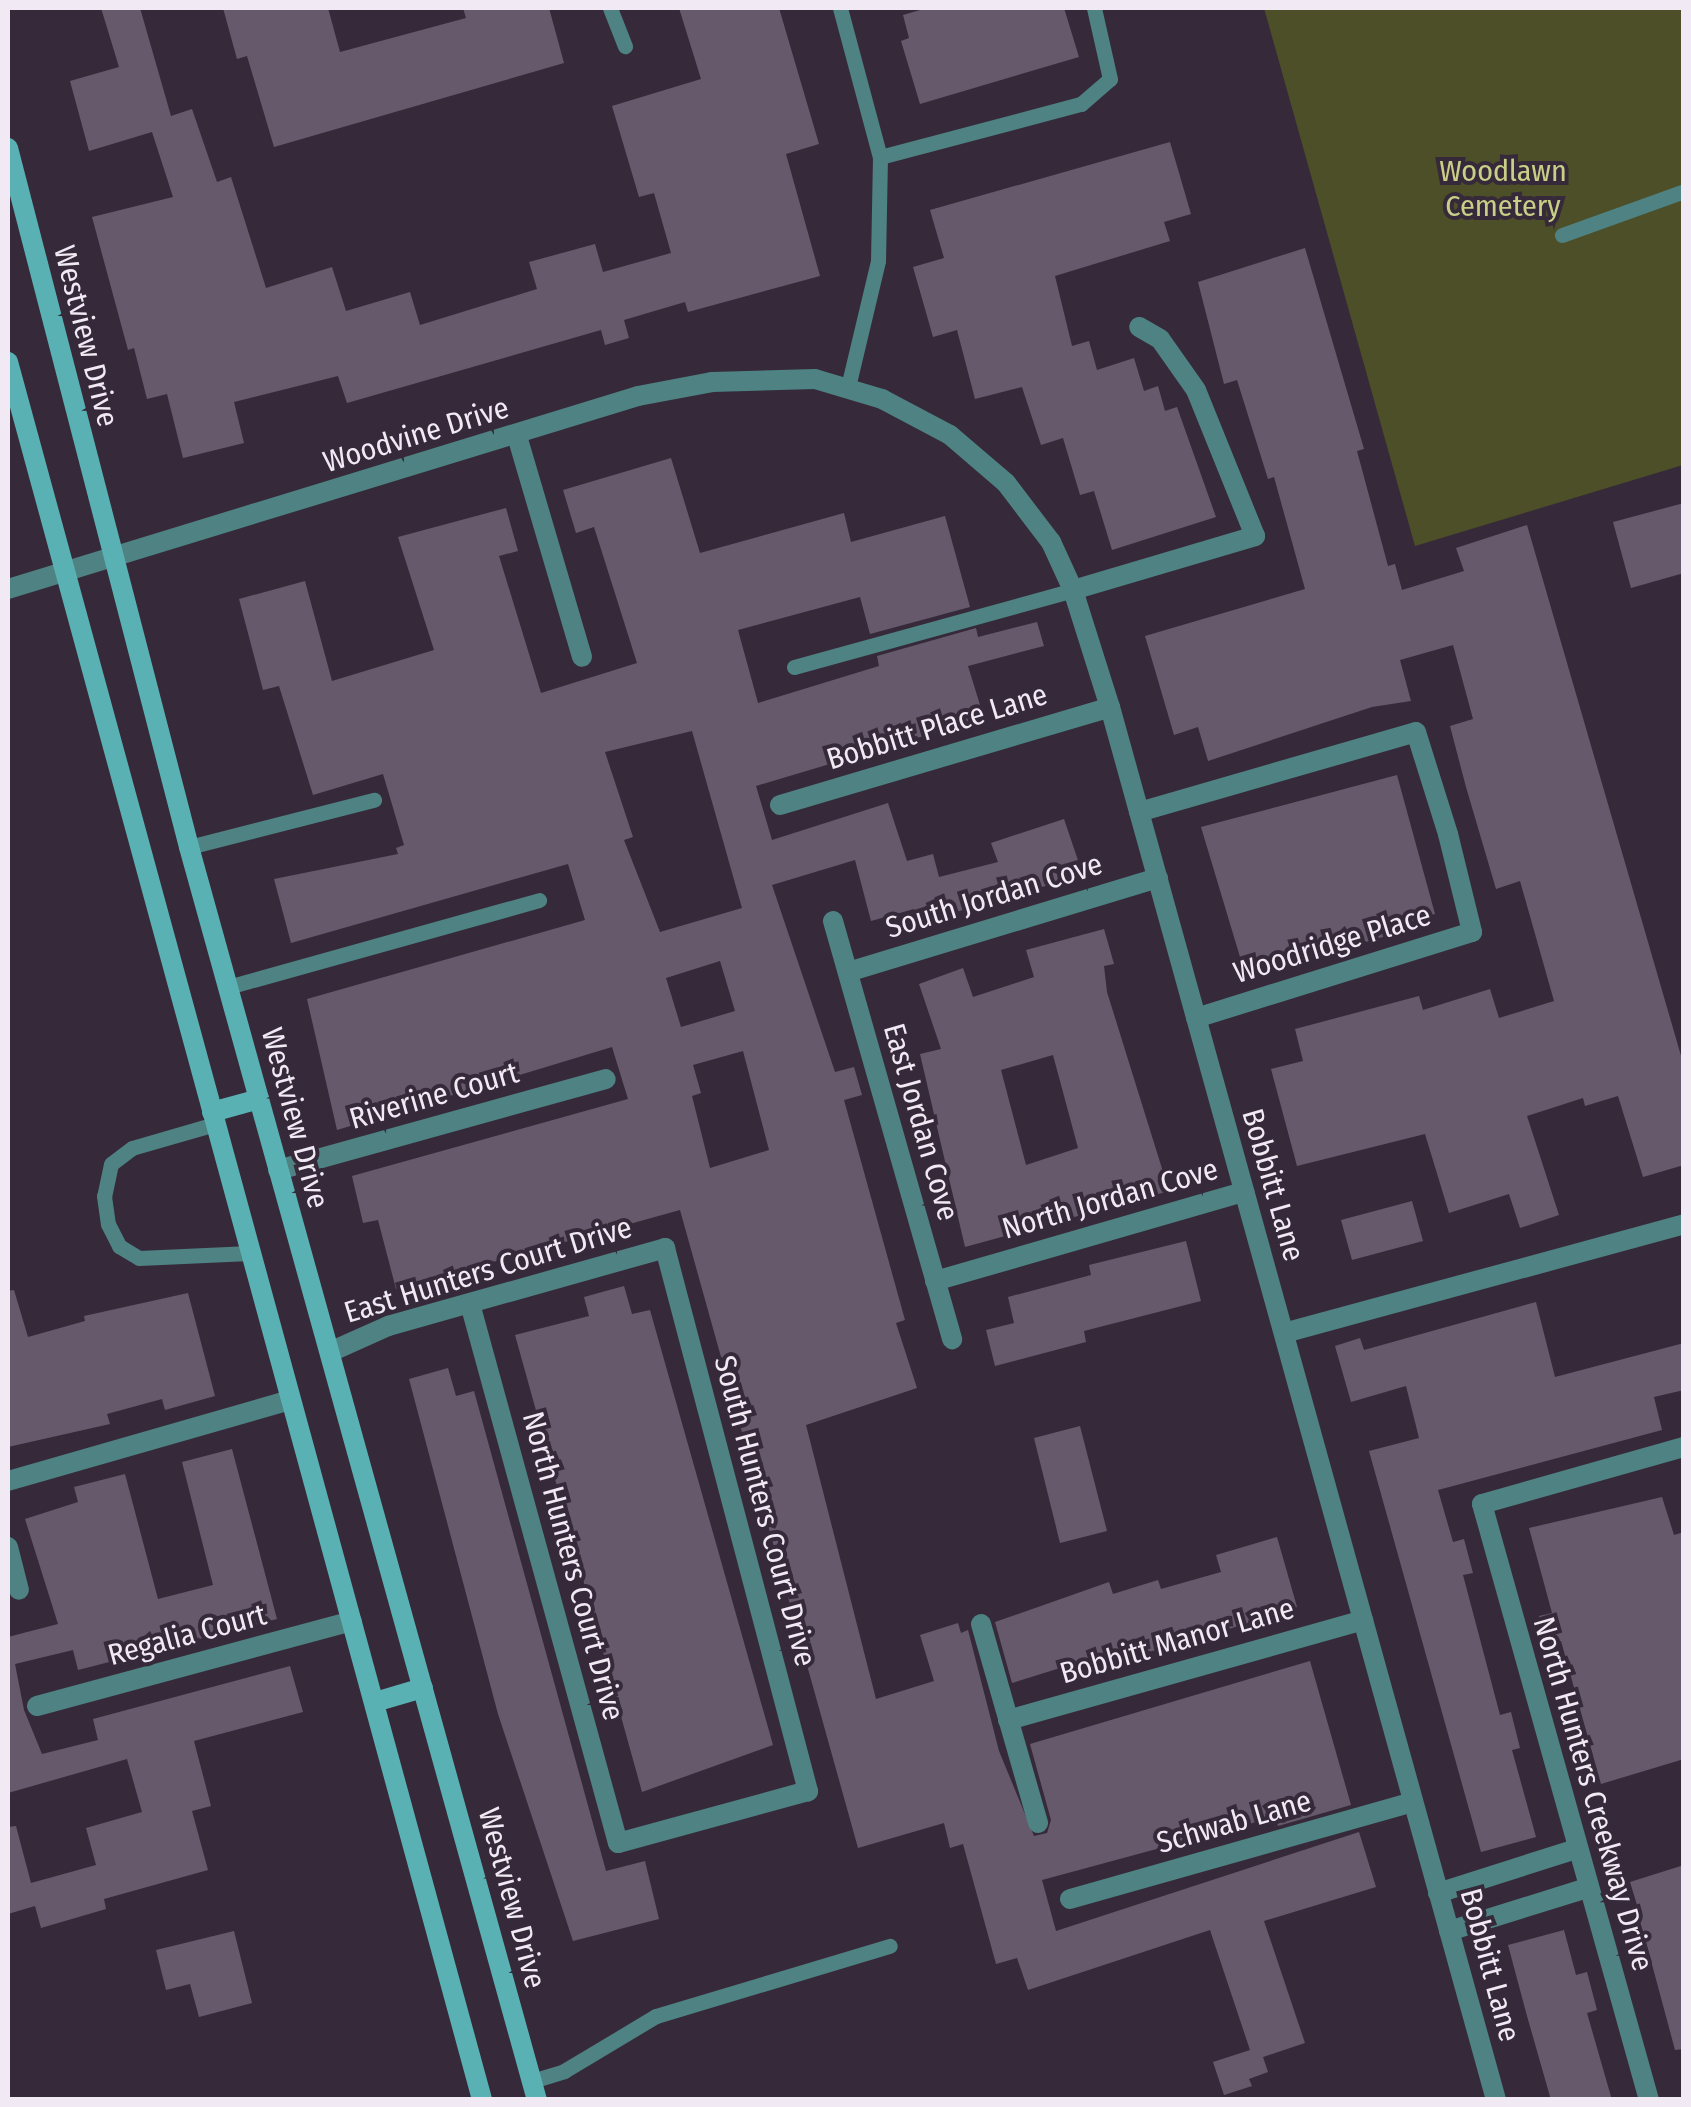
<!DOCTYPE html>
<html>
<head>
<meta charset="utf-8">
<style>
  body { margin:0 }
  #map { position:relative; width:1691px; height:2107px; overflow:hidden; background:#362a3a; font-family:"Fira Sans Condensed",sans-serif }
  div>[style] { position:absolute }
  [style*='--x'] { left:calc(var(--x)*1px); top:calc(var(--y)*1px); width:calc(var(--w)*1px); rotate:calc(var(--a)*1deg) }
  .green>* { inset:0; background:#4c4f27 }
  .building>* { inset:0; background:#66596c }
  .lane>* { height:15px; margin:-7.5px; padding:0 7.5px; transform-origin:7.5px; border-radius:7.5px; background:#4e8283 }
  .street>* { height:20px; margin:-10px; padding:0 10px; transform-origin:10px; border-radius:10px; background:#4e8283 }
  .secondary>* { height:20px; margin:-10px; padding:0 10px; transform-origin:10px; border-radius:10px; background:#5ab1b3 }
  span { translate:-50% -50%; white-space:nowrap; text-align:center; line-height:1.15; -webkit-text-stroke:8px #362a3a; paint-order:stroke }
  .park-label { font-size:30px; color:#c8cf87 }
  .street-label { font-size:30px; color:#f1eaf4 }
  .frame { position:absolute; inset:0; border:10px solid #f1eaf4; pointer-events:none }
</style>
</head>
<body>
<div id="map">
  <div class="green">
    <div style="clip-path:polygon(1264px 8px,1683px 8px,1683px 465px,1415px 546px)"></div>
  </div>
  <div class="building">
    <div style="clip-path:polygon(101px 8px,140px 8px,171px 116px,192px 109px,217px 182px,231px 177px,266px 288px,332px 267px,346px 311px,410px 292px,420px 325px,537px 289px,529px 262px,595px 244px,603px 272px,671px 253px,654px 193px,639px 197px,612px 106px,701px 79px,679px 8px,779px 8px,819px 144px,786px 154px,820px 276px,688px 312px,685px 302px,624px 320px,629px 338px,605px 345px,601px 330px,347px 403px,338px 376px,234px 402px,244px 443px,183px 458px,167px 394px,147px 399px,134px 348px,128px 350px,92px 217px,173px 197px,152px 132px,89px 151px,70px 81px,119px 67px)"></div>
    <div style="clip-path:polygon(223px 8px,328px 8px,340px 52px,466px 18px,463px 8px,549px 8px,564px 63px,274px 147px,247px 56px,237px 59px)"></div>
    <div style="clip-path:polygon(927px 8px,1064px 8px,1079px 57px,920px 104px,901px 41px,909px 38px,903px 15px)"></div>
    <div style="clip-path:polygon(1170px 142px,1191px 214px,1164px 222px,1170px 241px,1055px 276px,1072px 346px,1089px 341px,1097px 370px,1134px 358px,1144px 391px,1158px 386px,1165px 411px,1177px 407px,1216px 517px,1112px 550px,1094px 491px,1080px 495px,1063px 438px,1041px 445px,1022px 387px,975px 399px,957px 330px,933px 337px,913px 267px,944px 258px,930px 210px)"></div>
    <div style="clip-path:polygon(1305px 248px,1364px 449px,1357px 451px,1388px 566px,1395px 564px,1402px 590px,1464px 571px,1456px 548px,1527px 525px,1684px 1066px,1684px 1165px,1643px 1177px,1618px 1096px,1585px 1106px,1583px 1098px,1527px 1116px,1559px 1215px,1520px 1228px,1509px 1194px,1449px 1213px,1425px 1134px,1297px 1166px,1271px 1069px,1303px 1061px,1295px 1029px,1419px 996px,1423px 1010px,1490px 989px,1499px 1018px,1554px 1001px,1520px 881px,1496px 889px,1466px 787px,1450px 726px,1473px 719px,1453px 645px,1400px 660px,1411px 701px,1372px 707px,1208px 761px,1198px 727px,1174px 735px,1145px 636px,1305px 589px,1274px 477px,1268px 479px,1237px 380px,1224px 384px,1198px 282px)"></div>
    <div style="clip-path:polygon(evenodd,671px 458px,700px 553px,844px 513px,851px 542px,945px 516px,970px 607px,870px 634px,860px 597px,738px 630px,758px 703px,879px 666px,877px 656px,976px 628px,978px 637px,1037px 622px,1044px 646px,968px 666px,984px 718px,756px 786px,772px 840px,888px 803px,907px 861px,933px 854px,939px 877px,998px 862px,991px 843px,1064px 819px,1083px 875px,918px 923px,914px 909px,871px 921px,855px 860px,772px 885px,835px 1072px,854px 1067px,862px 1095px,844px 1100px,905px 1320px,896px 1323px,917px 1388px,806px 1425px,876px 1699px,934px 1681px,920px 1635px,958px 1623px,961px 1633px,968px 1630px,999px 1751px,1034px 1836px,1047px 1833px,1051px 1820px,1030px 1744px,1310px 1661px,1351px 1805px,1278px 1826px,1275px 1817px,1042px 1880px,1056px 1931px,1359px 1832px,1376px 1887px,1264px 1921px,1305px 2043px,1263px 2057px,1268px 2072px,1249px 2079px,1252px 2086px,1224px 2095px,1213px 2062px,1250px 2050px,1210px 1930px,1028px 1990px,1017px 1958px,996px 1964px,963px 1844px,950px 1848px,944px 1823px,858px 1848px,680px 1210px,396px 1289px,378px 1220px,363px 1223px,352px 1176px,628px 1099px,612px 1047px,337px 1130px,307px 999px,585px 920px,568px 864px,291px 943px,274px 879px,398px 854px,396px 848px,404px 845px,383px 774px,313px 795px,279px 686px,263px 690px,239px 599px,305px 581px,332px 681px,434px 650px,398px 537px,506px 508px,518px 551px,499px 556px,541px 693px,637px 663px,594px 527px,576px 533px,563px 490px,671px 458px,692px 731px,742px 908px,660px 932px,624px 840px,633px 837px,605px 752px,692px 731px,671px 458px,720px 961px,735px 1011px,681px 1027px,666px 978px,720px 961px,671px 458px,743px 1051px,769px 1150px,710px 1168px,692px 1096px,701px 1093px,693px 1065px,743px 1051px)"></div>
    <div style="clip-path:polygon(1684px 503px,1684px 573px,1631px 588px,1613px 522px)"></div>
    <div style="clip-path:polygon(1397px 775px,1435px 914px,1398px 925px,1400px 932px,1246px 977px,1201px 827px)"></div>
    <div style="clip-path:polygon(evenodd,1104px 929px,1114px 964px,1104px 966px,1107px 992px,1169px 1191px,965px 1247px,920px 1054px,941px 1049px,919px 984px,963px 968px,973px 997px,1034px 977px,1026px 950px,1104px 929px,1053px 1055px,1078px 1148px,1026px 1165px,1001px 1070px,1053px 1055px)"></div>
    <div style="clip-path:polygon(1412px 1201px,1423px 1241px,1352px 1260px,1341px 1220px)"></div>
    <div style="clip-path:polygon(1186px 1241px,1201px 1301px,1084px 1331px,1086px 1342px,995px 1366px,986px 1330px,1014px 1323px,1008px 1297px,1091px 1275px,1089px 1265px)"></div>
    <div style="clip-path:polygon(624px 1286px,632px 1314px,650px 1310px,773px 1745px,642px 1792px,515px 1335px,589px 1316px,584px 1297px)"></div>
    <div style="clip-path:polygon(14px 1290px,28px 1337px,85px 1321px,84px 1316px,188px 1293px,215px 1396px,165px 1410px,162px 1399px,107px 1414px,110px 1424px,8px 1447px,8px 1291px)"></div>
    <div style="clip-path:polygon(1536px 1302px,1555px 1377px,1684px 1343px,1684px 1390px,1654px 1397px,1662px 1430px,1438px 1490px,1453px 1542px,1464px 1539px,1473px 1573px,1463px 1575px,1500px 1715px,1511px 1712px,1520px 1748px,1512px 1750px,1536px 1837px,1481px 1852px,1369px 1451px,1419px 1438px,1406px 1386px,1351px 1402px,1335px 1346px,1360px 1338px,1364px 1350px)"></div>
    <div style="clip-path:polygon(448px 1368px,456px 1396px,474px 1391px,606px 1871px,645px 1861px,659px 1919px,573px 1941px,498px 1714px,409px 1379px)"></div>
    <div style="clip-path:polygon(1080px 1426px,1107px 1531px,1060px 1543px,1034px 1438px)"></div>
    <div style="clip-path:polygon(232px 1449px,277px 1619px,78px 1670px,73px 1650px,15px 1664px,24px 1710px,42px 1754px,98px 1740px,93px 1719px,290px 1666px,303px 1712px,194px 1741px,211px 1806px,192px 1811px,208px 1870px,104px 1899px,106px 1909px,41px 1928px,35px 1906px,8px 1914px,8px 1827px,16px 1826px,31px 1883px,96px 1865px,86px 1828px,142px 1812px,127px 1759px,8px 1793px,8px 1637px,58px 1624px,25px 1519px,78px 1502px,74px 1487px,125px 1474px,158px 1599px,213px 1585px,182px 1462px)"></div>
    <div style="clip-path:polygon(1662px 1497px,1674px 1535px,1684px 1532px,1684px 1759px,1601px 1784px,1561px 1641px,1547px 1644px,1539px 1616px,1552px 1613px,1529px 1528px)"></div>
    <div style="clip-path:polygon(1277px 1537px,1297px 1607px,1183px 1644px,1074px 1669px,1073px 1664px,1012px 1683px,995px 1622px,1109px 1582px,1113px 1594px,1158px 1580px,1161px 1589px,1221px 1572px,1216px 1555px)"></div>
    <div style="clip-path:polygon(1684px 1865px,1684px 2049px,1675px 2050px,1646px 1942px,1632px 1946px,1621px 1910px,1637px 1905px,1630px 1882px)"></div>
    <div style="clip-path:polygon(1564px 1930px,1576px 1975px,1587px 1972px,1597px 2010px,1587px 2013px,1612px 2100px,1551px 2100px,1527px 2016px,1508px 1945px)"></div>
    <div style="clip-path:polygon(234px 1931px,252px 2003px,199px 2017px,190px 1984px,166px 1990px,156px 1950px)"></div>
  </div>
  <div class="lane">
    <div style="--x:610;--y:8;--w:41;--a:68.5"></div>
    <div style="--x:840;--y:8;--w:154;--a:75"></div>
    <div style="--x:880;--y:157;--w:104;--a:91.1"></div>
    <div style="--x:878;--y:261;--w:130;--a:103.4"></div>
    <div style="--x:880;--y:157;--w:208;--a:-14.8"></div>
    <div style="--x:1081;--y:104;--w:38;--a:-41"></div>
    <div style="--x:1110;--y:79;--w:73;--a:-102.7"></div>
    <div style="--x:1562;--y:235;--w:130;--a:-19.8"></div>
    <div style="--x:794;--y:667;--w:289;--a:-15.4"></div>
    <div style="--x:189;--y:847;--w:191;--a:-14.3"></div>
    <div style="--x:228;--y:987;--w:323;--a:-15.6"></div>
    <div style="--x:215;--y:1124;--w:86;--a:163.9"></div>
    <div style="--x:132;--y:1148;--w:26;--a:143"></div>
    <div style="--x:111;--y:1164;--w:33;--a:102"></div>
    <div style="--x:104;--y:1196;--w:28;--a:82"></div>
    <div style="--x:108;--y:1224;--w:25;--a:63"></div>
    <div style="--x:119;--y:1246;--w:23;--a:31"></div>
    <div style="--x:139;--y:1258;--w:111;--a:-2.6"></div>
    <div style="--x:532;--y:2081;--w:34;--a:-17"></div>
    <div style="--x:564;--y:2071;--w:107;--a:-30.9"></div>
    <div style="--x:656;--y:2016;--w:244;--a:-16.7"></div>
  </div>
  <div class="street">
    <div style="--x:517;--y:436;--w:230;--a:73.6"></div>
    <div style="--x:8;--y:589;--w:659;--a:-17.03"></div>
    <div style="--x:638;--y:396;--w:75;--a:-10.7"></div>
    <div style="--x:712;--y:382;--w:103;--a:-1.7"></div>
    <div style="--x:815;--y:379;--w:70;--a:16.6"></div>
    <div style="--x:882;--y:399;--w:77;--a:27.9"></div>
    <div style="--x:950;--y:435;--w:74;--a:40.6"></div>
    <div style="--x:1006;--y:483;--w:74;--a:52.7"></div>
    <div style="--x:1051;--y:542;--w:53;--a:65.4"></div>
    <div style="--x:1073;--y:590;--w:123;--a:72.5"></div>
    <div style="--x:1110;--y:707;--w:1445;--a:74.51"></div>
    <div style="--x:1073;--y:590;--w:190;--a:-16.5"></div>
    <div style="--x:1255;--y:536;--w:157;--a:-112"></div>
    <div style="--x:1196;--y:390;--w:62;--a:-125.2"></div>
    <div style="--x:1160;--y:339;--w:24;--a:-150"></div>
    <div style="--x:780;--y:805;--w:344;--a:-16.5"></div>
    <div style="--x:1139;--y:812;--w:288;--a:-16.1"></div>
    <div style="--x:1416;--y:732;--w:107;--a:72.6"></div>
    <div style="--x:1448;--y:834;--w:101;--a:76.2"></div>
    <div style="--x:1472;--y:932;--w:289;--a:162.7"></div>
    <div style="--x:833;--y:921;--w:435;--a:74.1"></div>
    <div style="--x:848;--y:972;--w:324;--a:-16.9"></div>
    <div style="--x:278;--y:1170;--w:340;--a:-15.5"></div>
    <div style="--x:935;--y:1281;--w:322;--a:-16.1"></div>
    <div style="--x:1284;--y:1333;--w:415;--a:-15.2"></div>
    <div style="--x:330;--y:1352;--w:64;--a:-24.1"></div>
    <div style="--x:388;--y:1326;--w:288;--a:-15.7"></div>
    <div style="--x:665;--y:1248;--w:562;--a:75.25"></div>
    <div style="--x:808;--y:1791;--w:197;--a:164.7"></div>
    <div style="--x:618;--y:1843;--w:559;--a:-105.35"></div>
    <div style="--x:8;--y:1481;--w:294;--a:-16"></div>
    <div style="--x:8;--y:1547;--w:44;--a:75.7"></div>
    <div style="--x:981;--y:1624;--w:207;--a:74"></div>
    <div style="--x:37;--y:1706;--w:326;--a:-15.1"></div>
    <div style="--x:1008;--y:1720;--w:369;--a:-15.7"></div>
    <div style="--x:1438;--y:1893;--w:145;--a:-17.7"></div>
    <div style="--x:1070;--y:1899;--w:356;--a:-15.8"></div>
    <div style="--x:1449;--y:1931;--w:145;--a:-17.3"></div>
    <div style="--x:1649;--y:2100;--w:619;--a:-105.65"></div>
    <div style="--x:1482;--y:1504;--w:210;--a:-15.8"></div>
  </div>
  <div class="secondary">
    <div style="--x:8;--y:148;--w:722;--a:75.48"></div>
    <div style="--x:189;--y:847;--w:1300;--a:74.48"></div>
    <div style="--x:8;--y:362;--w:1801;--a:74.74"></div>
    <div style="--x:212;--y:1112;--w:49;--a:-15.5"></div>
    <div style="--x:375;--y:1702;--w:50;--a:-16.3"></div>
  </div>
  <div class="park-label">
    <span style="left:1503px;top:188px">Woodlawn<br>Cemetery</span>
  </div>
  <div class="street-label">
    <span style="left:86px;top:336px;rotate:76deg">Westview Drive</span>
    <span style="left:416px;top:435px;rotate:-17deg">Woodvine Drive</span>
    <span style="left:937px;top:727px;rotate:-17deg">Bobbitt Place Lane</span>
    <span style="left:994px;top:896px;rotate:-17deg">South Jordan Cove</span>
    <span style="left:1332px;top:944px;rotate:-17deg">Woodridge Place</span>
    <span style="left:434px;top:1096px;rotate:-16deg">Riverine Court</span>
    <span style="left:295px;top:1118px;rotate:75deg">Westview Drive</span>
    <span style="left:921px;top:1122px;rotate:74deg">East Jordan Cove</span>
    <span style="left:1273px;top:1185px;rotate:74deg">Bobbitt Lane</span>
    <span style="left:1110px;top:1199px;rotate:-16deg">North Jordan Cove</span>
    <span style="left:488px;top:1270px;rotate:-17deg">East Hunters Court Drive</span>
    <span style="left:765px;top:1511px;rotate:75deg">South Hunters Court Drive</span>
    <span style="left:573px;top:1566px;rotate:75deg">North Hunters Court Drive</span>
    <span style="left:187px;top:1635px;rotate:-15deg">Regalia Court</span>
    <span style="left:1177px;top:1641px;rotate:-16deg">Bobbitt Manor Lane</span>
    <span style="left:1593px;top:1794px;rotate:74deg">North Hunters Creekway Drive</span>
    <span style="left:1234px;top:1822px;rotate:-16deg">Schwab Lane</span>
    <span style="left:512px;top:1898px;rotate:75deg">Westview Drive</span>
    <span style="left:1490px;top:1965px;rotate:75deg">Bobbitt Lane</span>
  </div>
  <div class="frame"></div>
</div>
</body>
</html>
